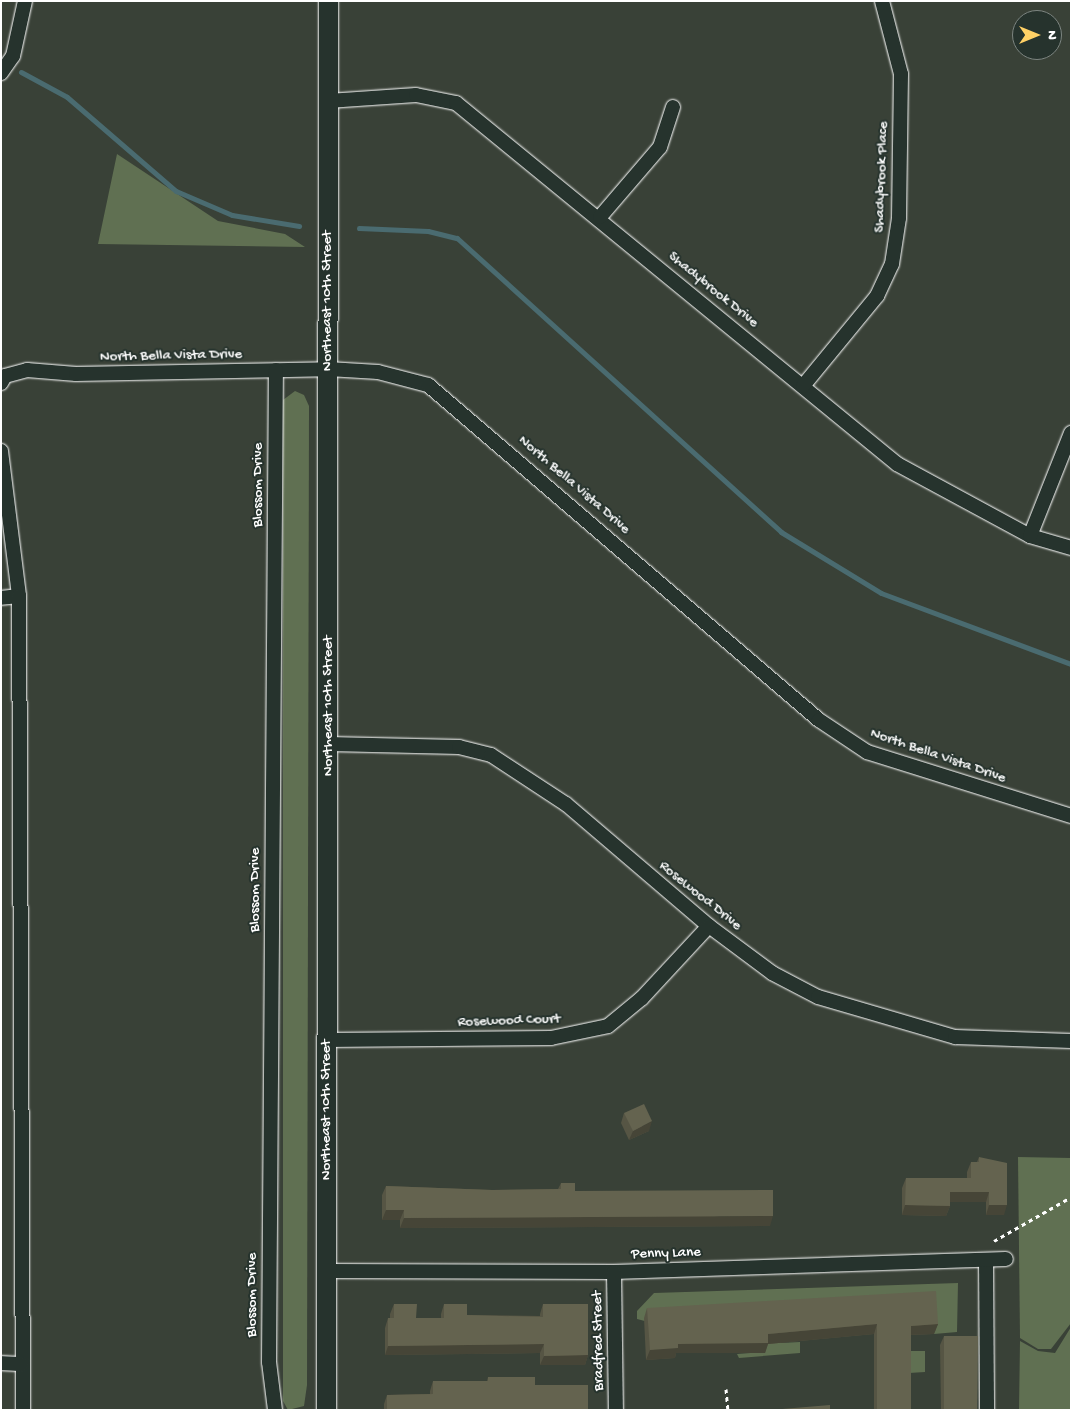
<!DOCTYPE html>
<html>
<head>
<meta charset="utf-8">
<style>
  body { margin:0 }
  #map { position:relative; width:1072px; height:1411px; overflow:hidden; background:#394137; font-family:"Gochi Hand",sans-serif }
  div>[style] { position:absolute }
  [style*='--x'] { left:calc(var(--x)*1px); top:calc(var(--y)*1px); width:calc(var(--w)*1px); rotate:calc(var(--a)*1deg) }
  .green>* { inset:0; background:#607052 }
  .stream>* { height:5px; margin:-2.5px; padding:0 2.5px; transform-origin:2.5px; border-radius:2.5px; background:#4a6b70 }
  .path>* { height:3px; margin-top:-1.5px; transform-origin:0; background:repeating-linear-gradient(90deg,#fff 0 4px,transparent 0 8px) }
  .roads { filter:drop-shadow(0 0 1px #fff) drop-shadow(0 0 1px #fff) }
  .street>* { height:14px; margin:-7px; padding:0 7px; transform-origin:7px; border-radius:7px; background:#26332d }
  .secondary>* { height:19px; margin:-9.5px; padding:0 9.5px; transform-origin:9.5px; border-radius:9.5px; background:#26332d }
  .wall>* { inset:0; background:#565544 }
  .shaded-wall>* { inset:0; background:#464537 }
  .building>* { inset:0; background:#64634f }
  span { translate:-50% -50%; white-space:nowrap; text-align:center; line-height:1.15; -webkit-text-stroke:4px #26332d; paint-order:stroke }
  .street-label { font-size:15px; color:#fff }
  .frame { position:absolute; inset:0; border:2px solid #fff; pointer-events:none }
  .north { position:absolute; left:1012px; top:10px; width:50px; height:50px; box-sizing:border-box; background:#26332d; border:1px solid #7d8581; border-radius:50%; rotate:90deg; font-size:14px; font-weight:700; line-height:20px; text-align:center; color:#fff }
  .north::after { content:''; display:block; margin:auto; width:18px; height:22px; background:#ffd166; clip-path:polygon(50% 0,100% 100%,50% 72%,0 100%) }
</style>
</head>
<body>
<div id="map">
  <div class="green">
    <div style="clip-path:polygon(117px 154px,218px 221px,285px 234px,305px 247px,98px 244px)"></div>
    <div style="clip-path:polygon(295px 391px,304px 395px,309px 406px,307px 1385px,304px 1406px,288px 1410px,283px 1401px,283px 400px)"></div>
    <div style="clip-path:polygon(1018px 1157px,1071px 1158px,1071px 1323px,1051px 1349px,1038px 1349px,1020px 1338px)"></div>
    <div style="clip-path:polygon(958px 1283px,957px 1332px,934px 1334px,932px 1295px,779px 1310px,781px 1343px,800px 1342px,800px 1353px,739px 1358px,737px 1354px,765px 1352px,637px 1319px,637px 1311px,654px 1293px)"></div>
    <div style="clip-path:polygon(1071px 1327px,1071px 1410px,1019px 1410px,1020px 1341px,1038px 1351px,1055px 1353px)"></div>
    <div style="clip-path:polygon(908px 1351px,925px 1351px,925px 1372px,909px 1373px)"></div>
  </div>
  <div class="stream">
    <div style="--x:21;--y:72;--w:52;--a:28.5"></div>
    <div style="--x:67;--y:97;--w:144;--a:40.8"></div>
    <div style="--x:176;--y:191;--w:61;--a:23.2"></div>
    <div style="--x:232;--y:215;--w:68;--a:9.3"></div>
    <div style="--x:359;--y:228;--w:69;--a:2.5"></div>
    <div style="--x:428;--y:231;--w:30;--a:14"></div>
    <div style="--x:457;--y:238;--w:438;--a:42.2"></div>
    <div style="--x:781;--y:532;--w:117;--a:31.4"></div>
    <div style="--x:881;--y:593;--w:203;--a:20.5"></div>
  </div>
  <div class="path">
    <div style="--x:994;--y:1241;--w:89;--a:-29.7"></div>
    <div style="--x:726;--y:1389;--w:21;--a:85"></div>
  </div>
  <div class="roads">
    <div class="street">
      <div style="--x:1;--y:73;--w:21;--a:-55"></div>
      <div style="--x:13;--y:56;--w:56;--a:-77.7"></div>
      <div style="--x:328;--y:101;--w:88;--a:-3.9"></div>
      <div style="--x:416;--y:95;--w:41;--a:11.3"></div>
      <div style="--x:456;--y:103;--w:570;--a:39.3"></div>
      <div style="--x:897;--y:464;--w:151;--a:28.4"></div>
      <div style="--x:1030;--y:536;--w:43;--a:16.3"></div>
      <div style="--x:600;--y:217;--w:92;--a:-49.4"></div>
      <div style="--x:660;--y:147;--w:42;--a:-72"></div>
      <div style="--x:1;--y:383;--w:8;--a:-60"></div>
      <div style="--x:5;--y:376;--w:23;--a:-15"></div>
      <div style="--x:27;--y:370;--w:49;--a:4.7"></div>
      <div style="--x:76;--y:374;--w:252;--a:-1.1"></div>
      <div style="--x:328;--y:369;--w:50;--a:3.4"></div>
      <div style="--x:378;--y:372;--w:52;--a:14.6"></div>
      <div style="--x:428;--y:385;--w:515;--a:40.59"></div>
      <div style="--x:819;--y:720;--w:58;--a:33.7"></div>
      <div style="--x:867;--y:752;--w:214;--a:17.4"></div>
      <div style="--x:803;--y:386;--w:117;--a:-50.6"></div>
      <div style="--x:877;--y:296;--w:35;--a:-65"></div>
      <div style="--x:892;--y:264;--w:47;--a:-81.3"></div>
      <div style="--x:899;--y:218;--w:144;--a:-89.2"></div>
      <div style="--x:901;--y:74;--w:75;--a:-104.6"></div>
      <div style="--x:1;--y:451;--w:146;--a:82.9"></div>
      <div style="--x:19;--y:596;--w:18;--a:174"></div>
      <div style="--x:1030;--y:536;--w:111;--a:-68.3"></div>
      <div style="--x:19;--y:596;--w:814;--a:89.72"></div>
      <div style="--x:329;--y:744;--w:130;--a:1.3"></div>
      <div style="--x:459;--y:747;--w:33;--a:14"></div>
      <div style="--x:491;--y:755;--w:90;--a:33.2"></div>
      <div style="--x:566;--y:804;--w:188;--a:40.5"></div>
      <div style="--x:709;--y:926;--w:79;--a:36.7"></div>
      <div style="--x:772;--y:973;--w:52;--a:27.6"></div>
      <div style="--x:818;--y:997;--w:143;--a:16.3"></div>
      <div style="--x:955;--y:1037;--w:116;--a:2"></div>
      <div style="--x:327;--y:1040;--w:224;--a:-0.5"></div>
      <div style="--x:551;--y:1038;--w:58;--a:-11.9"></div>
      <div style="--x:608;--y:1026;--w:44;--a:-39.5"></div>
      <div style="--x:642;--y:998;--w:98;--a:-47.1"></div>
      <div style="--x:986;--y:1260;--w:150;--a:89.6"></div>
      <div style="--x:327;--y:1271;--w:287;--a:0.2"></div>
      <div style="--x:614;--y:1272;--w:392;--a:-1.9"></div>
      <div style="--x:614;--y:1272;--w:138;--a:89.2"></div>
      <div style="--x:1;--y:1363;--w:21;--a:3"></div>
      <div style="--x:275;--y:1410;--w:48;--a:-97.1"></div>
      <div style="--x:269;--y:1362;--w:992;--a:-89.6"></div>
    </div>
    <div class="secondary">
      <div style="--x:326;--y:1410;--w:1409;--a:-89.92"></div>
    </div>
  </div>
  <div class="wall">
    <div style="clip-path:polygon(624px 1113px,649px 1131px,629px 1140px,621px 1123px)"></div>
    <div style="clip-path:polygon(979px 1157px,1004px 1215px,986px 1215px,986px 1202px,950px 1202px,950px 1206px,946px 1216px,902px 1215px,902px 1188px,906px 1178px,967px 1178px,967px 1172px,971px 1162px,977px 1162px)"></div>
    <div style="clip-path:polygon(561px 1183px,575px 1191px,770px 1226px,400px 1228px,400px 1220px,382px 1220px,382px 1195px,386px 1186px,492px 1190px,558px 1189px)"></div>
    <div style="clip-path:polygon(394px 1304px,416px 1318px,441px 1318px,441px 1314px,444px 1304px,467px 1315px,540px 1316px,540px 1314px,543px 1304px,588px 1355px,585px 1365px,540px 1365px,540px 1353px,385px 1355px,385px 1328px,388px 1318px,390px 1318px,390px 1314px)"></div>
    <div style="clip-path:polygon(647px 1308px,938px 1324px,934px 1334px,911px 1335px,911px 1410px,874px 1410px,874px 1334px,768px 1344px,765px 1353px,676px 1353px,675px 1358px,646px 1360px,644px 1318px)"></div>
    <div style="clip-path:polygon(944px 1336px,977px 1410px,941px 1410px,940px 1345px)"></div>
    <div style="clip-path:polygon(488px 1377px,535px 1385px,588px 1410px,384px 1410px,384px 1404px,387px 1395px,430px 1394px,430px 1391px,433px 1381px,487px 1381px)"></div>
  </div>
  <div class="shaded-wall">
    <div style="clip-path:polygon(652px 1121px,649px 1131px,629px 1140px,633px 1131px)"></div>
    <div style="clip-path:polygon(950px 1192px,989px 1192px,986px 1202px,946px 1202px)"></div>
    <div style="clip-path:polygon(905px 1205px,950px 1206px,946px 1216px,902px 1215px)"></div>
    <div style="clip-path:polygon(989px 1205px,1007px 1205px,1004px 1215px,986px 1215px)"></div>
    <div style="clip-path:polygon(386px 1210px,404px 1210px,400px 1220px,382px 1220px)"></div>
    <div style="clip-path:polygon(773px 1216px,770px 1226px,400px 1228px,404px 1218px)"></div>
    <div style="clip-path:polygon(877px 1324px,874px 1334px,768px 1344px,765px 1353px,676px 1353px,675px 1358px,646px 1360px,650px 1350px,678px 1344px,768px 1334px)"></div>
    <div style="clip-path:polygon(938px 1324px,934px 1334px,908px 1335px,911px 1326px)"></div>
    <div style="clip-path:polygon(544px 1344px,540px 1353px,385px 1355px,388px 1346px)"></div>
    <div style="clip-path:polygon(588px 1355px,585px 1365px,540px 1365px,544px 1356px)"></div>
  </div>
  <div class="building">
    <div style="clip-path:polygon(644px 1104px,652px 1121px,633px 1131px,624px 1113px)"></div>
    <div style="clip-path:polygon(979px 1157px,1007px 1163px,1007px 1205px,989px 1205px,989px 1192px,950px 1192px,950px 1206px,905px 1205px,906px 1178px,971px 1178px,971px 1162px,979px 1162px)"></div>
    <div style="clip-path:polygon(561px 1183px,575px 1183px,575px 1191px,773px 1190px,773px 1216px,404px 1218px,404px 1210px,386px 1210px,386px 1186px,492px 1190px,561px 1189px)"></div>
    <div style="clip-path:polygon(936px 1291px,938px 1324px,911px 1326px,911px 1410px,877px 1410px,877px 1324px,768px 1334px,768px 1343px,678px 1344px,678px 1348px,650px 1350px,647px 1308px)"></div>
    <div style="clip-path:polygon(394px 1304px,417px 1304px,416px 1318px,444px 1318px,444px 1304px,467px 1304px,467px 1315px,543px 1317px,543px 1304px,588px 1304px,588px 1355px,544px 1356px,544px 1344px,388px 1346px,388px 1318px,394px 1318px)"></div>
    <div style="clip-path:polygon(944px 1336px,978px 1336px,977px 1410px,944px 1410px)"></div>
    <div style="clip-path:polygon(488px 1377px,535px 1377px,535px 1385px,588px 1385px,588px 1410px,387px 1410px,387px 1395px,433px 1394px,433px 1381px,488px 1381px)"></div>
    <div style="clip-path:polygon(830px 1405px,830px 1410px,770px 1410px)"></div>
  </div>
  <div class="street-label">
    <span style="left:882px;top:177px;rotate:-88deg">Shadybrook Place</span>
    <span style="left:713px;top:290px;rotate:39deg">Shadybrook Drive</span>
    <span style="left:328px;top:301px;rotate:-90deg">Northeast 10th Street</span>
    <span style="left:171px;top:356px;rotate:-1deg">North Bella Vista Drive</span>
    <span style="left:259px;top:485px;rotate:-90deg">Blossom Drive</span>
    <span style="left:574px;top:485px;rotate:41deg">North Bella Vista Drive</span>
    <span style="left:329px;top:706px;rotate:-90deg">Northeast 10th Street</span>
    <span style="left:938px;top:756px;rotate:19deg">North Bella Vista Drive</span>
    <span style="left:256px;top:890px;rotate:-90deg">Blossom Drive</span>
    <span style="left:700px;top:896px;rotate:39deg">Rosewood Drive</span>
    <span style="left:509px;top:1021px;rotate:-2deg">Rosewood Court</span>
    <span style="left:327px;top:1110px;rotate:-90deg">Northeast 10th Street</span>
    <span style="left:666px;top:1254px;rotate:-2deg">Penny Lane</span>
    <span style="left:253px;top:1295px;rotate:-90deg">Blossom Drive</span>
    <span style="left:599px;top:1341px;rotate:-91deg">Bradfred Street</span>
  </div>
  <div class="frame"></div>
  <div class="north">N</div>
</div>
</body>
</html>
